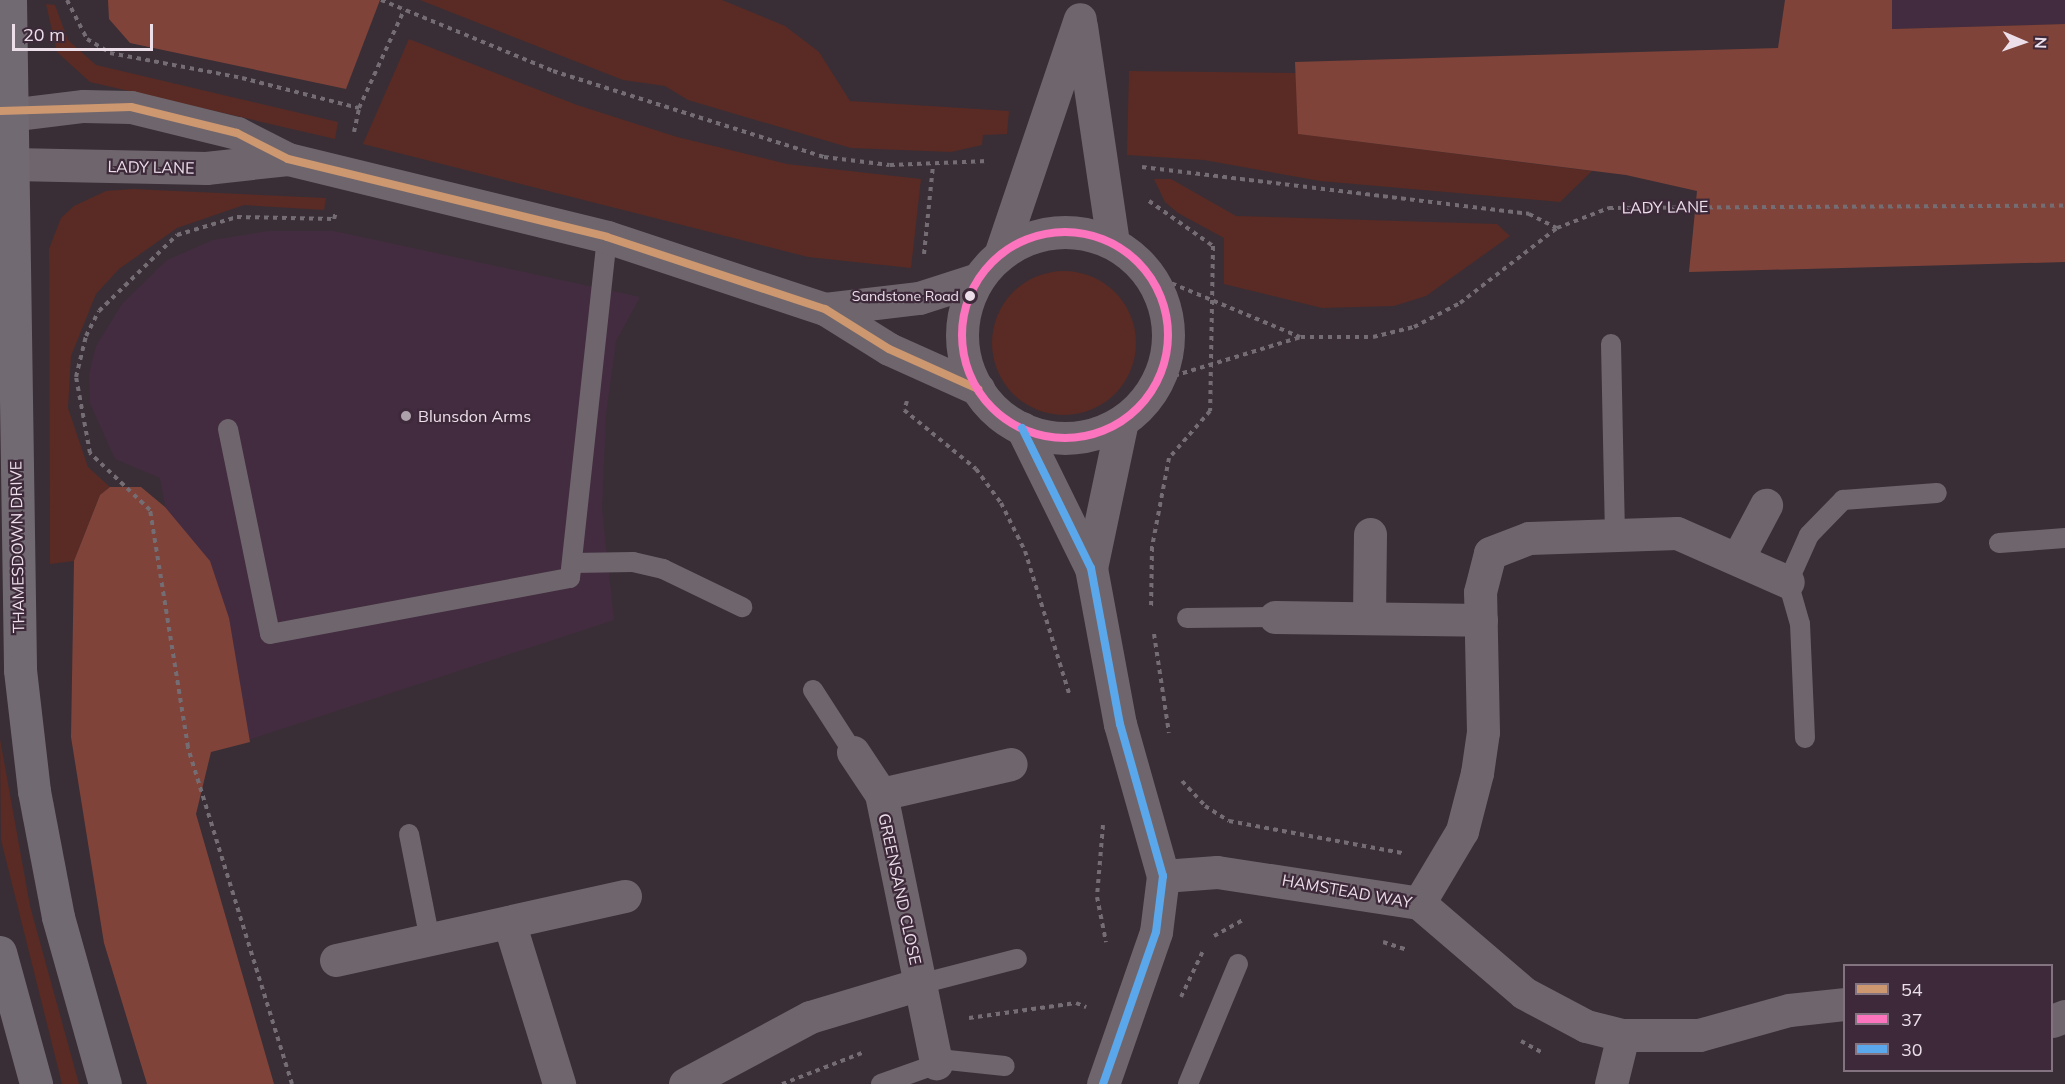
<!DOCTYPE html>
<html>
<head>
<meta charset="utf-8">
<style>
  body { margin:0 }
  #map { position:relative; width:2065px; height:1084px; overflow:hidden; background:#392e36; font-family:Mulish,sans-serif }
  div>[style] { position:absolute }
  [style*='--x'] { left:calc(var(--x)*1px); top:calc(var(--y)*1px); width:calc(var(--w)*1px); rotate:calc(var(--a)*1deg) }
  .built>* { inset:0; background:#432c40 }
  .green>* { inset:0; background:#592b24 }
  .round { border-radius:50% }
  .forest>* { inset:0; background:#804339 }
  .path>* { height:4px; margin-top:-2px; transform-origin:0; background:repeating-linear-gradient(90deg,#746d73 0 4.5px,transparent 0 9px) }
  .service>* { height:20px; margin:-10px; padding:0 10px; transform-origin:10px; border-radius:10px; background:#6f666d }
  .minor>* { height:33px; margin:-16.5px; padding:0 16.5px; transform-origin:16.5px; border-radius:16.5px; background:#6f666d }
  .minor>.ring { margin:-16.5px; padding:0; box-sizing:content-box; background:none; border:33px solid #6f666d; border-radius:50% }
  .primary>* { height:33px; margin:-16.5px; padding:0 16.5px; transform-origin:16.5px; border-radius:16.5px; background:#726a72 }
  .bus-1>* { height:8px; margin:-4px; padding:0 4px; transform-origin:4px; border-radius:4px; background:#cd976f }
  .bus-2>* { height:8px; margin:-4px; padding:0 4px; transform-origin:4px; border-radius:4px; background:#fc73be }
  .bus-2>.ring { margin:-4px; padding:0; box-sizing:content-box; background:none; border:8px solid #fc73be; border-radius:50% }
  .bus-3>* { height:8px; margin:-4px; padding:0 4px; transform-origin:4px; border-radius:4px; background:#5aa8eb }
  .dots>* { width:16px; height:16px; translate:-50% -50%; box-sizing:border-box; border:3px solid #3d293a; border-radius:50% }
  span { translate:-50% -50%; white-space:nowrap; text-align:center; line-height:1.15; -webkit-text-stroke:4.5px #3d293a; paint-order:stroke }
  .bus-label { font-size:14px; color:#ecdfea }
  .right { translate:-100% -50%; text-align:right }
  .street-label { font-size:16px; color:#ecdfea }
  .poi-label { font-size:16px; color:#ecdfea }
  .left { translate:0 -50%; text-align:left }
  .legend { position:absolute; left:1843px; top:964px; width:210px; height:108px; box-sizing:border-box; background:#3d293a; border:2px solid #837280; margin:0; padding:8px 10px; list-style:none; font-size:18px; color:#ecdfea }
  .legend li { display:flex; align-items:center; gap:12px; height:30px }
  .legend b { width:30px; border:2px solid #837280 }
  .north { position:absolute; left:1993px; top:12px; width:60px; height:60px; -webkit-text-stroke:4px #3d293a; paint-order:stroke; rotate:92deg; font-size:16px; font-weight:700; line-height:24px; text-align:center; color:#ecdfea }
  .north::after { content:''; display:block; margin:auto; width:21px; height:27px; background:#ecdfea; clip-path:polygon(50% 0,100% 100%,50% 72%,0 100%) }
  .scale { position:absolute; left:12px; top:24px; width:141px; height:27px; box-sizing:border-box; border:3px solid #ecdfea; border-top:0; padding-left:8px; font-size:18px; line-height:21px; white-space:nowrap; color:#ecdfea; -webkit-text-stroke:4px #3d293a; paint-order:stroke }
</style>
</head>
<body>
<div id="map">
  <div class="built">
    <div style="clip-path:polygon(1892px 0,2065px 0,2065px 24px,1891px 29px)"></div>
    <div style="clip-path:polygon(268px 231px,334px 231px,640px 297px,616px 341px,606px 414px,602px 509px,614px 620px,211px 752px,160px 478px,115px 459px,90px 403px,89px 374px,96px 346px,122px 304px,167px 260px,213px 240px)"></div>
  </div>
  <div class="green">
    <div style="clip-path:polygon(420px 0,722px 0,785px 26px,819px 52px,850px 101px,1009px 111px,1007px 134px,983px 135px,982px 145px,951px 152px,851px 148px,688px 100px,665px 86px,623px 80px)"></div>
    <div style="clip-path:polygon(46px 4px,55px 5px,68px 40px,96px 65px,338px 122px,335px 139px,90px 82px,57px 52px)"></div>
    <div style="clip-path:polygon(409px 39px,577px 105px,677px 137px,787px 164px,921px 179px,911px 268px,808px 257px,363px 144px)"></div>
    <div style="clip-path:polygon(1129px 71px,1296px 73px,1299px 134px,1592px 171px,1560px 202px,1320px 181px,1204px 160px,1127px 155px)"></div>
    <div style="clip-path:polygon(1154px 179px,1171px 179px,1236px 216px,1497px 224px,1510px 236px,1426px 296px,1394px 306px,1322px 308px,1224px 284px,1224px 238px,1178px 213px,1165px 202px)"></div>
    <div style="clip-path:polygon(133px 189px,326px 198px,324px 210px,244px 205px,177px 228px,119px 269px,96px 294px,71px 356px,68px 408px,88px 467px,110px 487px,100px 495px,74px 561px,50px 564px,49px 249px,61px 218px,74px 206px,106px 191px)"></div>
    <div class="round" style="left:992px;top:271px;width:144px;height:144px"></div>
    <div style="clip-path:polygon(0 739px,30px 906px,79px 1084px,62px 1084px,1px 840px)"></div>
  </div>
  <div class="forest">
    <div style="clip-path:polygon(108px 0,380px 0,346px 89px,130px 43px,109px 19px)"></div>
    <div style="clip-path:polygon(1785px 0,1892px 0,1892px 29px,2065px 24px,2065px 262px,1689px 272px,1697px 191px,1626px 175px,1298px 134px,1295px 62px,1778px 48px)"></div>
    <div style="clip-path:polygon(110px 487px,141px 487px,165px 507px,210px 561px,229px 618px,250px 742px,211px 752px,196px 814px,274px 1084px,147px 1084px,104px 943px,71px 737px,74px 561px,100px 495px)"></div>
  </div>
  <div class="path">
    <div style="--x:67;--y:0;--w:44;--a:62.9"></div>
    <div style="--x:87;--y:39;--w:27;--a:31"></div>
    <div style="--x:110;--y:53;--w:134;--a:10.7"></div>
    <div style="--x:242;--y:78;--w:121;--a:14.4"></div>
    <div style="--x:381;--y:0;--w:186;--a:22.4"></div>
    <div style="--x:553;--y:71;--w:284;--a:17.6"></div>
    <div style="--x:824;--y:157;--w:66;--a:6.9"></div>
    <div style="--x:890;--y:165;--w:98;--a:-2.3"></div>
    <div style="--x:354;--y:132;--w:25;--a:-78"></div>
    <div style="--x:359;--y:108;--w:108;--a:-65.3"></div>
    <div style="--x:1142;--y:167;--w:390;--a:6.9"></div>
    <div style="--x:1529;--y:214;--w:31;--a:27"></div>
    <div style="--x:1149;--y:201;--w:78;--a:35.1"></div>
    <div style="--x:1213;--y:246;--w:165;--a:91"></div>
    <div style="--x:1210;--y:411;--w:62;--a:131.1"></div>
    <div style="--x:1169;--y:458;--w:91;--a:100.8"></div>
    <div style="--x:1152;--y:547;--w:61;--a:90.9"></div>
    <div style="--x:924;--y:254;--w:89;--a:-84.2"></div>
    <div style="--x:1147;--y:273;--w:166;--a:22.7"></div>
    <div style="--x:1157;--y:381;--w:151;--a:-17"></div>
    <div style="--x:1301;--y:337;--w:72;--a:0"></div>
    <div style="--x:1373;--y:337;--w:42;--a:-13.7"></div>
    <div style="--x:1414;--y:327;--w:52;--a:-27.6"></div>
    <div style="--x:1460;--y:303;--w:123;--a:-37.7"></div>
    <div style="--x:1557;--y:228;--w:56;--a:-21"></div>
    <div style="--x:1609;--y:208;--w:456;--a:-0.3"></div>
    <div style="--x:907;--y:401;--w:9;--a:108"></div>
    <div style="--x:904;--y:410;--w:93;--a:39.3"></div>
    <div style="--x:976;--y:469;--w:42;--a:53.7"></div>
    <div style="--x:1001;--y:503;--w:54;--a:63.4"></div>
    <div style="--x:1025;--y:551;--w:149;--a:72.8"></div>
    <div style="--x:1154;--y:634;--w:100;--a:81.4"></div>
    <div style="--x:1182;--y:781;--w:34;--a:47"></div>
    <div style="--x:1205;--y:806;--w:28;--a:32"></div>
    <div style="--x:1229;--y:821;--w:176;--a:10.5"></div>
    <div style="--x:1103;--y:825;--w:72;--a:94.8"></div>
    <div style="--x:1097;--y:897;--w:46;--a:78.7"></div>
    <div style="--x:1214;--y:936;--w:33;--a:-29"></div>
    <div style="--x:1383;--y:942;--w:25;--a:18"></div>
    <div style="--x:1181;--y:997;--w:53;--a:-64.4"></div>
    <div style="--x:969;--y:1018;--w:108;--a:-8"></div>
    <div style="--x:1076;--y:1003;--w:11;--a:22"></div>
    <div style="--x:1521;--y:1041;--w:25;--a:29"></div>
    <div style="--x:292;--y:1084;--w:353;--a:-107.2"></div>
    <div style="--x:188;--y:747;--w:240;--a:-99.1"></div>
    <div style="--x:150;--y:510;--w:83;--a:-136.5"></div>
    <div style="--x:90;--y:453;--w:77;--a:-100.4"></div>
    <div style="--x:76;--y:377;--w:42;--a:-76.3"></div>
    <div style="--x:86;--y:336;--w:28;--a:-63"></div>
    <div style="--x:99;--y:311;--w:109;--a:-44.3"></div>
    <div style="--x:177;--y:235;--w:63;--a:-16.7"></div>
    <div style="--x:237;--y:217;--w:97;--a:1.2"></div>
    <div style="--x:334;--y:219;--w:7;--a:-74"></div>
    <div style="--x:782;--y:1084;--w:86;--a:-21.2"></div>
  </div>
  <div class="service">
    <div style="--x:1611;--y:344;--w:189;--a:88.8"></div>
    <div style="--x:228;--y:429;--w:209;--a:78.4"></div>
    <div style="--x:270;--y:634;--w:305;--a:-10.6"></div>
    <div style="--x:570;--y:578;--w:343;--a:-83.8"></div>
    <div style="--x:1999;--y:543;--w:66;--a:-4.3"></div>
    <div style="--x:572;--y:563;--w:61;--a:-0.9"></div>
    <div style="--x:633;--y:562;--w:31;--a:13"></div>
    <div style="--x:663;--y:569;--w:88;--a:25.7"></div>
    <div style="--x:1187;--y:618;--w:88;--a:-0.7"></div>
    <div style="--x:813;--y:690;--w:74;--a:57.2"></div>
    <div style="--x:1805;--y:738;--w:114;--a:-92.5"></div>
    <div style="--x:1800;--y:624;--w:44;--a:-105.9"></div>
    <div style="--x:1788;--y:582;--w:51;--a:-65.9"></div>
    <div style="--x:1809;--y:535;--w:49;--a:-45.8"></div>
    <div style="--x:1843;--y:500;--w:94;--a:-4.3"></div>
    <div style="--x:409;--y:834;--w:108;--a:78.8"></div>
    <div style="--x:920;--y:984;--w:100;--a:-14.5"></div>
    <div style="--x:881;--y:1084;--w:71;--a:-19.7"></div>
    <div style="--x:948;--y:1060;--w:57;--a:6"></div>
    <div style="--x:1188;--y:1084;--w:130;--a:-67.4"></div>
  </div>
  <div class="minor">
    <div style="--x:1081;--y:26;--w:219;--a:81.6"></div>
    <div style="--x:0;--y:116;--w:84;--a:-6.9"></div>
    <div style="--x:83;--y:106;--w:48;--a:1.2"></div>
    <div style="--x:131;--y:107;--w:109;--a:13.8"></div>
    <div style="--x:237;--y:133;--w:57;--a:27"></div>
    <div style="--x:288;--y:159;--w:328;--a:13.7"></div>
    <div style="--x:607;--y:237;--w:230;--a:18.3"></div>
    <div style="--x:825;--y:309;--w:75;--a:32"></div>
    <div style="--x:889;--y:349;--w:98;--a:24.2"></div>
    <div style="--x:13;--y:164;--w:193;--a:1.2"></div>
    <div style="--x:206;--y:168;--w:82;--a:-6.3"></div>
    <div class="ring" style="left:962px;top:232px;width:173px;height:173px"></div>
    <div style="--x:1000;--y:255;--w:249;--a:-71.3"></div>
    <div style="--x:825;--y:309;--w:95;--a:-6.7"></div>
    <div style="--x:919;--y:298;--w:62;--a:-17.9"></div>
    <div style="--x:1022;--y:428;--w:156;--a:63.8"></div>
    <div style="--x:1091;--y:568;--w:159;--a:79.5"></div>
    <div style="--x:1120;--y:724;--w:158;--a:74.2"></div>
    <div style="--x:1163;--y:876;--w:56;--a:97.1"></div>
    <div style="--x:1156;--y:932;--w:161;--a:109.2"></div>
    <div style="--x:1739;--y:556;--w:58;--a:-62.1"></div>
    <div style="--x:1091;--y:568;--w:150;--a:-78.1"></div>
    <div style="--x:1369;--y:616;--w:82;--a:-89.3"></div>
    <div style="--x:1275;--y:617;--w:206;--a:0.8"></div>
    <div style="--x:853;--y:752;--w:50;--a:56.3"></div>
    <div style="--x:881;--y:794;--w:275;--a:78.4"></div>
    <div style="--x:881;--y:794;--w:133;--a:-13"></div>
    <div style="--x:1163;--y:876;--w:54;--a:-4.2"></div>
    <div style="--x:1217;--y:872;--w:204;--a:8.7"></div>
    <div style="--x:1419;--y:903;--w:138;--a:40.6"></div>
    <div style="--x:1524;--y:993;--w:70;--a:28"></div>
    <div style="--x:1586;--y:1026;--w:38;--a:14"></div>
    <div style="--x:1623;--y:1035;--w:76;--a:0"></div>
    <div style="--x:1699;--y:1035;--w:93;--a:-15.5"></div>
    <div style="--x:1789;--y:1010;--w:55;--a:-6.2"></div>
    <div style="--x:1419;--y:903;--w:84;--a:-59.2"></div>
    <div style="--x:1462;--y:831;--w:60;--a:-75.5"></div>
    <div style="--x:1477;--y:773;--w:41;--a:-81.7"></div>
    <div style="--x:1483;--y:732;--w:140;--a:-91.2"></div>
    <div style="--x:1480;--y:592;--w:40;--a:-75.6"></div>
    <div style="--x:1490;--y:553;--w:42;--a:-21"></div>
    <div style="--x:1529;--y:538;--w:148;--a:-1.9"></div>
    <div style="--x:1677;--y:533;--w:121;--a:23.8"></div>
    <div style="--x:509;--y:922;--w:170;--a:72.8"></div>
    <div style="--x:336;--y:960;--w:296;--a:-12.5"></div>
    <div style="--x:2052;--y:1021;--w:14;--a:-21"></div>
    <div style="--x:685;--y:1084;--w:142;--a:-28.2"></div>
    <div style="--x:810;--y:1017;--w:115;--a:-16.7"></div>
    <div style="--x:1611;--y:1084;--w:50;--a:-76.2"></div>
  </div>
  <div class="primary">
    <div style="--x:10;--y:0;--w:670;--a:89.14"></div>
    <div style="--x:20;--y:670;--w:122;--a:83.4"></div>
    <div style="--x:34;--y:791;--w:128;--a:79.2"></div>
    <div style="--x:58;--y:917;--w:173;--a:74.3"></div>
    <div style="--x:0;--y:952;--w:137;--a:74.7"></div>
  </div>
  <div class="bus-1">
    <div style="--x:0;--y:111;--w:131;--a:-1.7"></div>
    <div style="--x:131;--y:107;--w:109;--a:13.8"></div>
    <div style="--x:237;--y:133;--w:57;--a:27"></div>
    <div style="--x:288;--y:159;--w:328;--a:13.7"></div>
    <div style="--x:607;--y:237;--w:230;--a:18.3"></div>
    <div style="--x:825;--y:309;--w:75;--a:32"></div>
    <div style="--x:889;--y:349;--w:98;--a:24.2"></div>
  </div>
  <div class="bus-2">
    <div class="ring" style="left:962px;top:232px;width:198px;height:198px"></div>
  </div>
  <div class="bus-3">
    <div style="--x:1022;--y:428;--w:156;--a:63.8"></div>
    <div style="--x:1091;--y:568;--w:159;--a:79.5"></div>
    <div style="--x:1120;--y:724;--w:158;--a:74.2"></div>
    <div style="--x:1163;--y:876;--w:56;--a:97.1"></div>
    <div style="--x:1156;--y:932;--w:161;--a:109.2"></div>
  </div>
  <div class="dots">
    <div style="left:970px;top:296px;background:#ecdfea"></div>
    <div style="left:406px;top:416px;background:#ada1ab"></div>
  </div>
  <div class="bus-label">
    <span class="right" style="left:959px;top:296px">Sandstone Road</span>
  </div>
  <div class="street-label">
    <span style="left:151px;top:167px;rotate:1deg">LADY LANE</span>
    <span style="left:1665px;top:207px;rotate:-1deg">LADY LANE</span>
    <span style="left:17px;top:547px;rotate:-91deg">THAMESDOWN DRIVE</span>
    <span style="left:900px;top:889px;rotate:78deg">GREENSAND CLOSE</span>
    <span style="left:1347px;top:891px;rotate:10deg">HAMSTEAD WAY</span>
  </div>
  <div class="poi-label">
    <span class="left" style="left:418px;top:416px">Blunsdon Arms</span>
  </div>
  <ul class="legend">
  <li><b style="height:8px;background:#cd976f"></b>54</li>
  <li><b style="height:8px;background:#fc73be"></b>37</li>
  <li><b style="height:8px;background:#5aa8eb"></b>30</li>
  </ul>
  <div class="north">N</div>
  <div class="scale">20 m</div>
</div>
</body>
</html>
